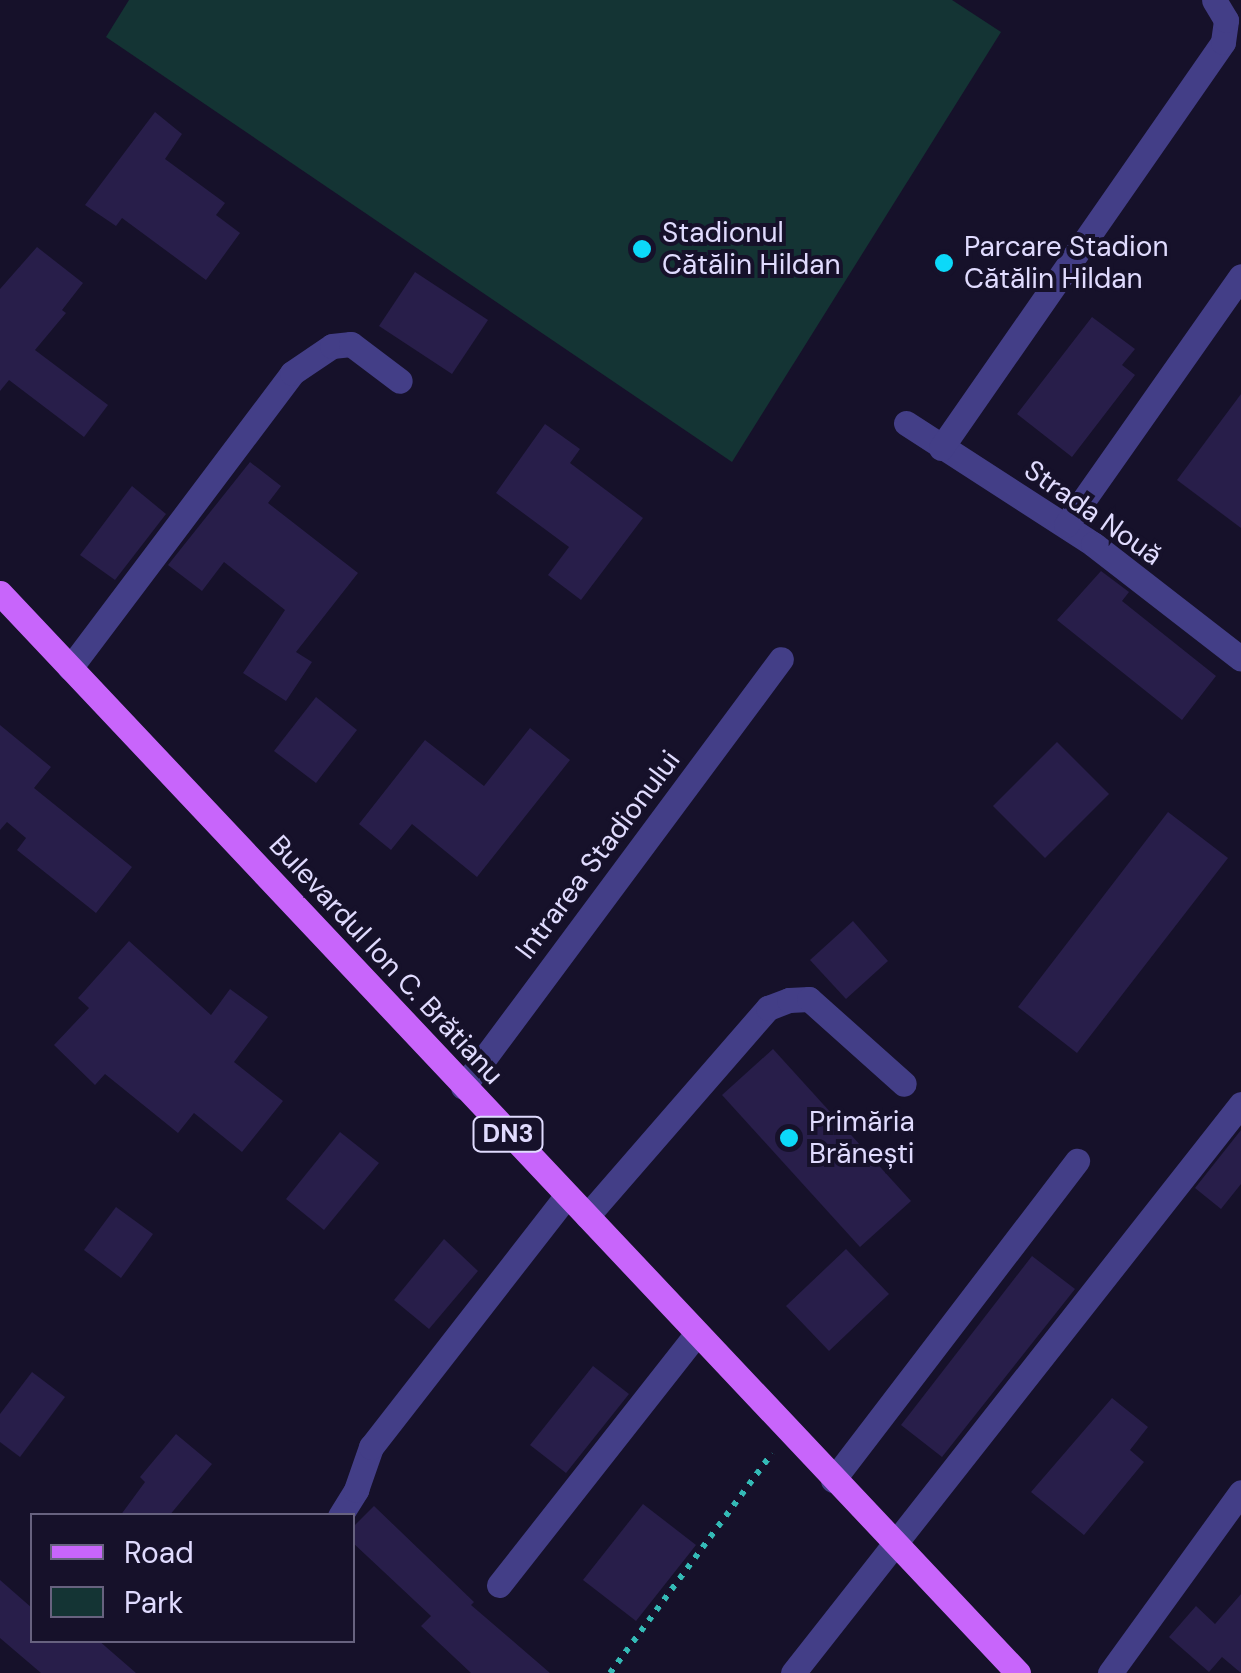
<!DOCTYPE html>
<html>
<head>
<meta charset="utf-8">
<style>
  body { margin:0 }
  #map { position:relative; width:1241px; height:1673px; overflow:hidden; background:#16112a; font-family:"DM Sans",sans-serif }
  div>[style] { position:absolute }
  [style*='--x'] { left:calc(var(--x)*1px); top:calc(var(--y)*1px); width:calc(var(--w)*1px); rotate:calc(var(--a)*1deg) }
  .green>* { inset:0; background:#143434 }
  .building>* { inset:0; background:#281e4a }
  .path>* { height:6px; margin-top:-3px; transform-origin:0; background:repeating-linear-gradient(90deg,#34bab6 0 5px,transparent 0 13px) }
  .minor>* { height:25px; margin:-12.5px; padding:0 12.5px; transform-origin:12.5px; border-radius:12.5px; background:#433e87 }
  .major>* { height:25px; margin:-12.5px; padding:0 12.5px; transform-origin:12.5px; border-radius:12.5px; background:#c865fb }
  .dots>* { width:28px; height:28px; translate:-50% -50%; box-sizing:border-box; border:5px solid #16112a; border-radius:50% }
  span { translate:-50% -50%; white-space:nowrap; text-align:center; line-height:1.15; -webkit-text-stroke:8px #16112a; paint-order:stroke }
  .shield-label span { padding:2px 8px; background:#16112a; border:2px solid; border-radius:8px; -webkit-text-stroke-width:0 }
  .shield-label { font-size:25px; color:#e0dbfe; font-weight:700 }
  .poi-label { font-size:28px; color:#e0dbfe }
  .left { translate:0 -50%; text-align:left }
  .street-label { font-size:28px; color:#e0dbfe }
  .legend { position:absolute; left:30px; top:1513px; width:325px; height:130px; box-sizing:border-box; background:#16112a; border:2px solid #67627f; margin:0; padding:12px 18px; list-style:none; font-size:30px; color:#e0dbfe }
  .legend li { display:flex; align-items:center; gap:20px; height:50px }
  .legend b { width:50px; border:2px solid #67627f }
</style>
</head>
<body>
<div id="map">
  <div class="green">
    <div style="clip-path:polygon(129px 0,952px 0,1001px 32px,732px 462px,106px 37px)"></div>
  </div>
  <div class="building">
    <div style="clip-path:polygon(155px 112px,182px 134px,165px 159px,225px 203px,216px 215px,240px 233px,206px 280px,122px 218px,116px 226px,85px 205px)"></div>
    <div style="clip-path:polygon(37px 247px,83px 283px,62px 310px,66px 313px,35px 350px,108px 405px,84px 437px,9px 380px,0 391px,0 289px)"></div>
    <div style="clip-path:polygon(415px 272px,488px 320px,452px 374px,379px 326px)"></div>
    <div style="clip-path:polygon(1092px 317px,1135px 349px,1122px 365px,1135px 375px,1072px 457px,1017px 414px)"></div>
    <div style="clip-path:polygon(1241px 394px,1241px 528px,1177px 480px)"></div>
    <div style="clip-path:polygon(545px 424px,580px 449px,570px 463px,643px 518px,581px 600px,548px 575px,569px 547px,496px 493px)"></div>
    <div style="clip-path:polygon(250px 462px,281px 486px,268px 503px,358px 573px,296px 652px,312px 662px,286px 701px,243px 673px,285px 610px,224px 562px,202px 591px,168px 565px)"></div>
    <div style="clip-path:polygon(132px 486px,166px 514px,115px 580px,80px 555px)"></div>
    <div style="clip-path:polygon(1101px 571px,1129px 592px,1122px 601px,1216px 676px,1182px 720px,1057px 620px)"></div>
    <div style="clip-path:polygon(316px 697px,357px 730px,316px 783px,274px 751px)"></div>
    <div style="clip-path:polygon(0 725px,51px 767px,34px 788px,132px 867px,96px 913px,17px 850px,26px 838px,7px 822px,0 830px)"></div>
    <div style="clip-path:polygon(530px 728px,570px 760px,477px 877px,412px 824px,391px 850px,359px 824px,425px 740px,484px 786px)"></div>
    <div style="clip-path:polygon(1057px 742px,1109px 794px,1045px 858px,993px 806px)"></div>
    <div style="clip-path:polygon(1168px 812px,1228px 858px,1077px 1053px,1018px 1007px)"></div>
    <div style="clip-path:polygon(853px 921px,888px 961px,846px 999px,810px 960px)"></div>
    <div style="clip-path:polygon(129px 941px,211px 1015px,230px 989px,268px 1017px,234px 1062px,283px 1101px,242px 1152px,194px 1113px,178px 1133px,105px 1074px,95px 1085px,54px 1045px,89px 1008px,78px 998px)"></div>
    <div style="clip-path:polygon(773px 1049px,911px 1201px,860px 1247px,722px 1095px)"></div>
    <div style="clip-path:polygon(1241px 1130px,1241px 1184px,1221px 1209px,1195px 1188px)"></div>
    <div style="clip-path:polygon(340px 1132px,379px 1163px,324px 1230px,286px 1199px)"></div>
    <div style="clip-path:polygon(116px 1207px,153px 1234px,121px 1278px,84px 1250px)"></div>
    <div style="clip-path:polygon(444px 1239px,478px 1271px,429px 1329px,394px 1300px)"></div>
    <div style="clip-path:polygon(846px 1249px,889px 1294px,829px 1351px,786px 1306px)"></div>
    <div style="clip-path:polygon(1032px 1256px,1075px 1289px,942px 1457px,901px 1425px)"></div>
    <div style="clip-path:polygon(593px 1366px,629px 1394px,566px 1473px,530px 1445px)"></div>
    <div style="clip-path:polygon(32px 1372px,65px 1397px,20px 1457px,0 1442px,0 1414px)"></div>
    <div style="clip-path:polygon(1112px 1398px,1148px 1427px,1130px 1450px,1144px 1462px,1084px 1535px,1031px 1492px)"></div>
    <div style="clip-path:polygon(176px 1434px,212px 1464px,169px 1516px,120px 1516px,145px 1482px,140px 1477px)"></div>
    <div style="clip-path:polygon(643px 1504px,696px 1545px,636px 1621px,583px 1580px)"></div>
    <div style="clip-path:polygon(374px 1506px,474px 1602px,471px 1605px,550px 1673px,471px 1673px,421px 1626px,431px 1616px,352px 1542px,352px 1528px)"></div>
    <div style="clip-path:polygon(0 1580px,32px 1608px,32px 1640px,98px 1640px,136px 1673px,41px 1673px,0 1638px)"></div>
    <div style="clip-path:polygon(1241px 1594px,1241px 1673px,1222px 1657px,1209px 1672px,1169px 1637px,1196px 1606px,1215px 1624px)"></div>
  </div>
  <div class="path">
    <div style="--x:610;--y:1673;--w:273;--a:-53.6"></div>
  </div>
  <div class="minor">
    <div style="--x:906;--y:423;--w:223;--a:32.9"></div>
    <div style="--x:1093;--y:544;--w:187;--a:37.8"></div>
    <div style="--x:941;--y:448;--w:494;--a:-55.2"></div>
    <div style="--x:1223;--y:42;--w:22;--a:-82"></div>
    <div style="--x:1226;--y:20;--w:23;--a:-121"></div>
    <div style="--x:1066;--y:525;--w:304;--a:-54.9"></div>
    <div style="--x:70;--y:668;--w:369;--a:-53"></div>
    <div style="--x:292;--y:373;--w:48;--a:-34"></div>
    <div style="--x:332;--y:346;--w:19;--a:-6"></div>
    <div style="--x:351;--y:344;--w:61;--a:37.1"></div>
    <div style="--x:463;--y:1087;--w:533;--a:-53.39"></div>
    <div style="--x:587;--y:1216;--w:276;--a:-49"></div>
    <div style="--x:768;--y:1008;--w:22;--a:-21"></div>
    <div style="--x:789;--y:1000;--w:20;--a:-3"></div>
    <div style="--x:809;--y:999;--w:127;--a:41.8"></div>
    <div style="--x:833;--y:1480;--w:402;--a:-52.6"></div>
    <div style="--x:340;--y:1516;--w:31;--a:-58"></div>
    <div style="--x:356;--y:1490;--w:46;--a:-70.8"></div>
    <div style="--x:371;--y:1447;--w:319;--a:-52.1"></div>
    <div style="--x:499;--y:1585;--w:318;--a:-51.8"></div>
    <div style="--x:793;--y:1673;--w:724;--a:-51.79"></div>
    <div style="--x:1110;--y:1673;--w:223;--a:-54.1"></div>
  </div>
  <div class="major">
    <div style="--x:0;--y:593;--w:1484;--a:46.69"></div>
  </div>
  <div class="dots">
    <div style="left:642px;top:249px;background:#0cd9f9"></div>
    <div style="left:944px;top:263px;background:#0cd9f9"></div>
    <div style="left:789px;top:1138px;background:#0cd9f9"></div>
  </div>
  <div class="shield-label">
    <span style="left:508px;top:1134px">DN3</span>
  </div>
  <div class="poi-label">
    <span class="left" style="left:662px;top:249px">Stadionul<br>Cătălin Hildan</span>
    <span class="left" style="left:964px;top:263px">Parcare Stadion<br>Cătălin Hildan</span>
    <span class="left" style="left:809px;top:1138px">Primăria<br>Brănești</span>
  </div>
  <div class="street-label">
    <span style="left:1093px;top:513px;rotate:35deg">Strada Nouă</span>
    <span style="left:598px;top:855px;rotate:-53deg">Intrarea Stadionului</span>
    <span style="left:386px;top:960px;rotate:47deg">Bulevardul Ion C. Brătianu</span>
  </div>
  <ul class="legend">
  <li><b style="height:12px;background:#c865fb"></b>Road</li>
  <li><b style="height:28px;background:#143434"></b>Park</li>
  </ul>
</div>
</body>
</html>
